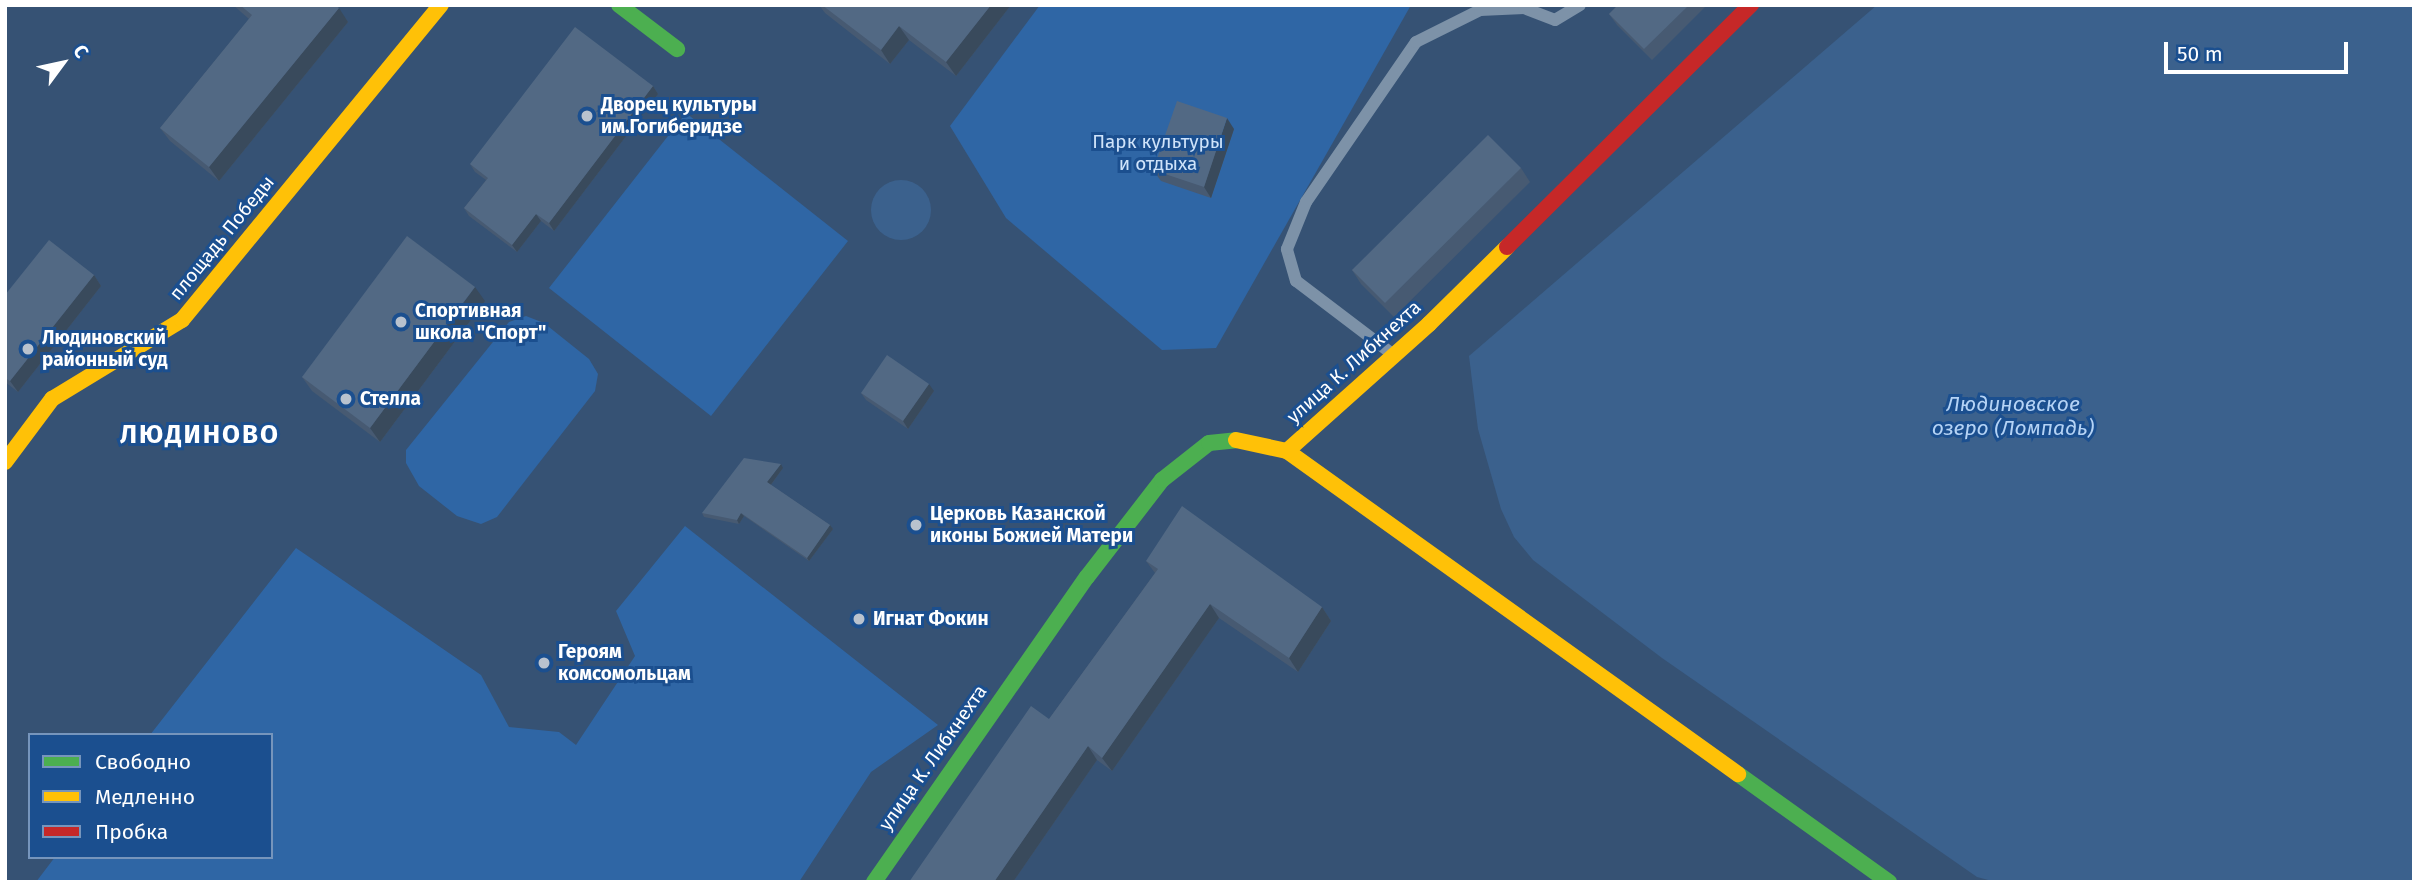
<!DOCTYPE html>
<html>
<head>
<meta charset="utf-8">
<style>
  body { margin:0 }
  #map { position:relative; width:2419px; height:887px; overflow:hidden; background:#365274; font-family:"Fira Sans",sans-serif }
  div>[style] { position:absolute }
  [style*='--x'] { left:calc(var(--x)*1px); top:calc(var(--y)*1px); width:calc(var(--w)*1px); rotate:calc(var(--a)*1deg) }
  .green>* { inset:0; background:#2f66a5 }
  .water>* { inset:0; background:#3b618d }
  .round { border-radius:50% }
  .lane>* { height:12px; margin:-6px; padding:0 6px; transform-origin:6px; border-radius:6px; background:#7d92a8 }
  .fast>* { height:16px; margin:-8px; padding:0 8px; transform-origin:8px; border-radius:8px; background:#4caf50 }
  .slow>* { height:16px; margin:-8px; padding:0 8px; transform-origin:8px; border-radius:8px; background:#ffc107 }
  .jam>* { height:16px; margin:-8px; padding:0 8px; transform-origin:8px; border-radius:8px; background:#c62828 }
  .wall>* { inset:0; background:#475a72 }
  .shaded-wall>* { inset:0; background:#394a5c }
  .building>* { inset:0; background:#526984 }
  .dots>* { width:19px; height:19px; translate:-50% -50%; box-sizing:border-box; border:4px solid #1b4f8f; border-radius:50% }
  span { translate:-50% -50%; white-space:nowrap; text-align:center; line-height:1.15; -webkit-text-stroke:6px #1b4f8f; paint-order:stroke }
  .poi-label { font-size:19px; color:#fff; font-weight:700 }
  .left { translate:0 -50%; text-align:left }
  .park-label { font-size:19px; color:#cfe3fa }
  .street-label { font-size:19px; color:#fff }
  .water-label { font-size:21px; color:#b5d3f5; font-style:italic }
  .district-label { font-size:26px; color:#fff; font-weight:700; letter-spacing:2px }
  .frame { position:absolute; inset:0; border:7px solid #fff; pointer-events:none }
  .legend { position:absolute; left:28px; top:733px; width:245px; height:126px; box-sizing:border-box; background:#1b4f8f; border:2px solid #7695bc; margin:0; padding:9px 12px; list-style:none; font-size:21px; color:#fff }
  .legend li { display:flex; align-items:center; gap:14px; height:35px }
  .legend b { width:35px; border:2px solid #7695bc }
  .north { position:absolute; left:28px; top:28px; width:70px; height:70px; -webkit-text-stroke:5px #1b4f8f; paint-order:stroke; rotate:57deg; font-size:19px; font-weight:700; line-height:28px; text-align:center; color:#fff }
  .north::after { content:''; display:block; margin:auto; width:24px; height:32px; background:#fff; clip-path:polygon(50% 0,100% 100%,50% 72%,0 100%) }
  .scale { position:absolute; left:2164px; top:42px; width:184px; height:32px; box-sizing:border-box; border:4px solid #fff; border-top:0; padding-left:9px; font-size:21px; line-height:24px; white-space:nowrap; color:#fff; -webkit-text-stroke:5px #1b4f8f; paint-order:stroke }
</style>
</head>
<body>
<div id="map">
  <div class="green">
    <div style="clip-path:polygon(1040px 5px,1411px 5px,1216px 348px,1162px 350px,1006px 218px,950px 126px)"></div>
    <div style="clip-path:polygon(686px 113px,848px 241px,711px 416px,549px 288px)"></div>
    <div style="clip-path:polygon(526px 316px,544px 323px,589px 359px,598px 374px,595px 391px,497px 517px,481px 524px,457px 516px,419px 486px,406px 463px,406px 450px,509px 322px)"></div>
    <div style="clip-path:polygon(685px 526px,938px 725px,871px 772px,799px 882px,36px 882px,55px 857px,271px 857px,271px 735px,150px 735px,296px 548px,481px 675px,509px 727px,559px 732px,576px 745px,635px 656px,616px 611px)"></div>
  </div>
  <div class="water">
    <div style="clip-path:polygon(1877px 5px,2414px 5px,2414px 882px,1996px 882px,1977px 877px,1662px 658px,1533px 560px,1514px 537px,1501px 509px,1478px 429px,1469px 356px)"></div>
    <div class="round" style="left:871px;top:180px;width:60px;height:60px"></div>
  </div>
  <div class="lane">
    <div style="--x:1391;--y:353;--w:119;--a:-142.8"></div>
    <div style="--x:1296;--y:281;--w:33;--a:-106"></div>
    <div style="--x:1287;--y:249;--w:51;--a:-68"></div>
    <div style="--x:1306;--y:202;--w:194;--a:-55.5"></div>
    <div style="--x:1416;--y:42;--w:72;--a:-26.6"></div>
    <div style="--x:1480;--y:10;--w:44;--a:-2.6"></div>
    <div style="--x:1524;--y:8;--w:33;--a:21"></div>
    <div style="--x:1555;--y:20;--w:29;--a:-31"></div>
  </div>
  <div class="fast">
    <div style="--x:619;--y:5;--w:73;--a:37.2"></div>
    <div style="--x:1738;--y:774;--w:186;--a:35.6"></div>
    <div style="--x:874;--y:882;--w:372;--a:-55.1"></div>
    <div style="--x:1087;--y:577;--w:123;--a:-52.3"></div>
    <div style="--x:1162;--y:480;--w:60;--a:-38.2"></div>
    <div style="--x:1209;--y:443;--w:27;--a:-6"></div>
  </div>
  <div class="slow">
    <div style="--x:1236;--y:440;--w:52;--a:12.2"></div>
    <div style="--x:1287;--y:451;--w:555;--a:35.61"></div>
    <div style="--x:1287;--y:451;--w:191;--a:-41.8"></div>
    <div style="--x:1429;--y:324;--w:110;--a:-44.6"></div>
    <div style="--x:5;--y:462;--w:79;--a:-53.3"></div>
    <div style="--x:52;--y:399;--w:152;--a:-31.3"></div>
    <div style="--x:182;--y:320;--w:408;--a:-50.6"></div>
  </div>
  <div class="jam">
    <div style="--x:1507;--y:247;--w:344;--a:-44.8"></div>
  </div>
  <div class="wall">
    <div style="clip-path:polygon(233px 5px,335px 5px,348px 22px,219px 181px,170px 141px,160px 128px,249px 19px)"></div>
    <div style="clip-path:polygon(819px 5px,1011px 5px,956px 76px,909px 40px,890px 64px,825px 13px)"></div>
    <div style="clip-path:polygon(1618px 5px,1707px 5px,1652px 60px,1617px 25px,1609px 14px)"></div>
    <div style="clip-path:polygon(653px 86px,658px 94px,554px 231px,541px 221px,517px 252px,469px 216px,464px 208px,486px 180px,475px 172px,470px 164px)"></div>
    <div style="clip-path:polygon(1234px 129px,1211px 198px,1161px 181px,1153px 170px)"></div>
    <div style="clip-path:polygon(1521px 168px,1530px 182px,1394px 317px,1361px 284px,1352px 270px)"></div>
    <div style="clip-path:polygon(94px 275px,101px 286px,18px 392px,5px 382px,5px 295px)"></div>
    <div style="clip-path:polygon(485px 301px,380px 442px,312px 391px,302px 377px)"></div>
    <div style="clip-path:polygon(934px 391px,908px 429px,866px 400px,861px 393px)"></div>
    <div style="clip-path:polygon(783px 468px,771px 485px,830px 525px,833px 529px,809px 561px,744px 516px,739px 524px,704px 517px,702px 513px)"></div>
    <div style="clip-path:polygon(1146px 561px,1322px 607px,1331px 621px,1298px 672px,1219px 618px,1112px 771px,1097px 760px,1013px 882px,909px 882px,1049px 719px,1155px 573px)"></div>
  </div>
  <div class="shaded-wall">
    <div style="clip-path:polygon(991px 5px,1011px 5px,956px 76px,946px 62px)"></div>
    <div style="clip-path:polygon(339px 8px,348px 22px,219px 181px,209px 167px)"></div>
    <div style="clip-path:polygon(899px 26px,909px 40px,890px 64px,881px 50px)"></div>
    <div style="clip-path:polygon(653px 86px,658px 94px,554px 231px,549px 223px)"></div>
    <div style="clip-path:polygon(1227px 118px,1234px 129px,1211px 198px,1204px 187px)"></div>
    <div style="clip-path:polygon(536px 214px,541px 221px,517px 252px,512px 245px)"></div>
    <div style="clip-path:polygon(94px 275px,101px 286px,18px 392px,10px 381px)"></div>
    <div style="clip-path:polygon(475px 287px,485px 301px,380px 442px,370px 428px)"></div>
    <div style="clip-path:polygon(929px 384px,934px 391px,908px 429px,903px 421px)"></div>
    <div style="clip-path:polygon(781px 464px,783px 468px,770px 486px,767px 482px)"></div>
    <div style="clip-path:polygon(741px 513px,744px 516px,739px 524px,737px 520px)"></div>
    <div style="clip-path:polygon(830px 525px,833px 529px,809px 561px,807px 558px)"></div>
    <div style="clip-path:polygon(1210px 604px,1219px 618px,1112px 771px,1102px 758px)"></div>
    <div style="clip-path:polygon(1322px 607px,1331px 621px,1298px 672px,1289px 658px)"></div>
    <div style="clip-path:polygon(1088px 746px,1097px 760px,1013px 882px,994px 882px)"></div>
  </div>
  <div class="building">
    <div style="clip-path:polygon(240px 5px,335px 5px,339px 8px,209px 167px,160px 128px,252px 15px)"></div>
    <div style="clip-path:polygon(822px 5px,991px 5px,946px 62px,899px 26px,881px 50px)"></div>
    <div style="clip-path:polygon(1618px 5px,1689px 5px,1644px 49px,1609px 14px)"></div>
    <div style="clip-path:polygon(575px 27px,653px 86px,549px 223px,536px 214px,512px 245px,464px 208px,488px 178px,470px 164px)"></div>
    <div style="clip-path:polygon(1177px 101px,1227px 118px,1204px 187px,1153px 170px)"></div>
    <div style="clip-path:polygon(1488px 135px,1521px 168px,1385px 303px,1352px 270px)"></div>
    <div style="clip-path:polygon(407px 236px,475px 287px,370px 428px,302px 377px)"></div>
    <div style="clip-path:polygon(49px 240px,94px 275px,10px 381px,5px 378px,5px 295px)"></div>
    <div style="clip-path:polygon(887px 355px,929px 384px,903px 421px,861px 393px)"></div>
    <div style="clip-path:polygon(744px 458px,781px 464px,767px 482px,830px 525px,807px 558px,741px 513px,737px 520px,702px 513px)"></div>
    <div style="clip-path:polygon(1182px 506px,1322px 607px,1289px 658px,1210px 604px,1102px 758px,1088px 746px,994px 882px,909px 882px,1031px 706px,1049px 719px,1158px 569px,1146px 561px)"></div>
  </div>
  <div class="dots">
    <div style="left:587px;top:116px;background:#b9c2ce"></div>
    <div style="left:401px;top:322px;background:#b9c2ce"></div>
    <div style="left:28px;top:349px;background:#b9c2ce"></div>
    <div style="left:346px;top:399px;background:#b9c2ce"></div>
    <div style="left:916px;top:525px;background:#b9c2ce"></div>
    <div style="left:859px;top:619px;background:#b9c2ce"></div>
    <div style="left:544px;top:663px;background:#b9c2ce"></div>
  </div>
  <div class="poi-label">
    <span class="left" style="left:601px;top:116px">Дворец культуры<br>им.Гогиберидзе</span>
    <span class="left" style="left:415px;top:322px">Спортивная<br>школа "Спорт"</span>
    <span class="left" style="left:42px;top:349px">Людиновский<br>районный суд</span>
    <span class="left" style="left:360px;top:399px">Стелла</span>
    <span class="left" style="left:930px;top:525px">Церковь Казанской<br>иконы Божией Матери</span>
    <span class="left" style="left:873px;top:619px">Игнат Фокин</span>
    <span class="left" style="left:558px;top:663px">Героям<br>комсомольцам</span>
  </div>
  <div class="park-label">
    <span style="left:1158px;top:153px">Парк культуры<br>и отдыха</span>
  </div>
  <div class="street-label">
    <span style="left:222px;top:238px;rotate:-51deg">площадь Победы</span>
    <span style="left:1354px;top:362px;rotate:-42deg">улица К. Либкнехта</span>
    <span style="left:933px;top:758px;rotate:-55deg">улица К. Либкнехта</span>
  </div>
  <div class="water-label">
    <span style="left:2013px;top:416px">Людиновское<br>озеро (Ломпадь)</span>
  </div>
  <div class="district-label">
    <span style="left:200px;top:435px">ЛЮДИНОВО</span>
  </div>
  <div class="frame"></div>
  <ul class="legend">
  <li><b style="height:9px;background:#4caf50"></b>Свободно</li>
  <li><b style="height:9px;background:#ffc107"></b>Медленно</li>
  <li><b style="height:9px;background:#c62828"></b>Пробка</li>
  </ul>
  <div class="north">С</div>
  <div class="scale">50 m</div>
</div>
</body>
</html>
